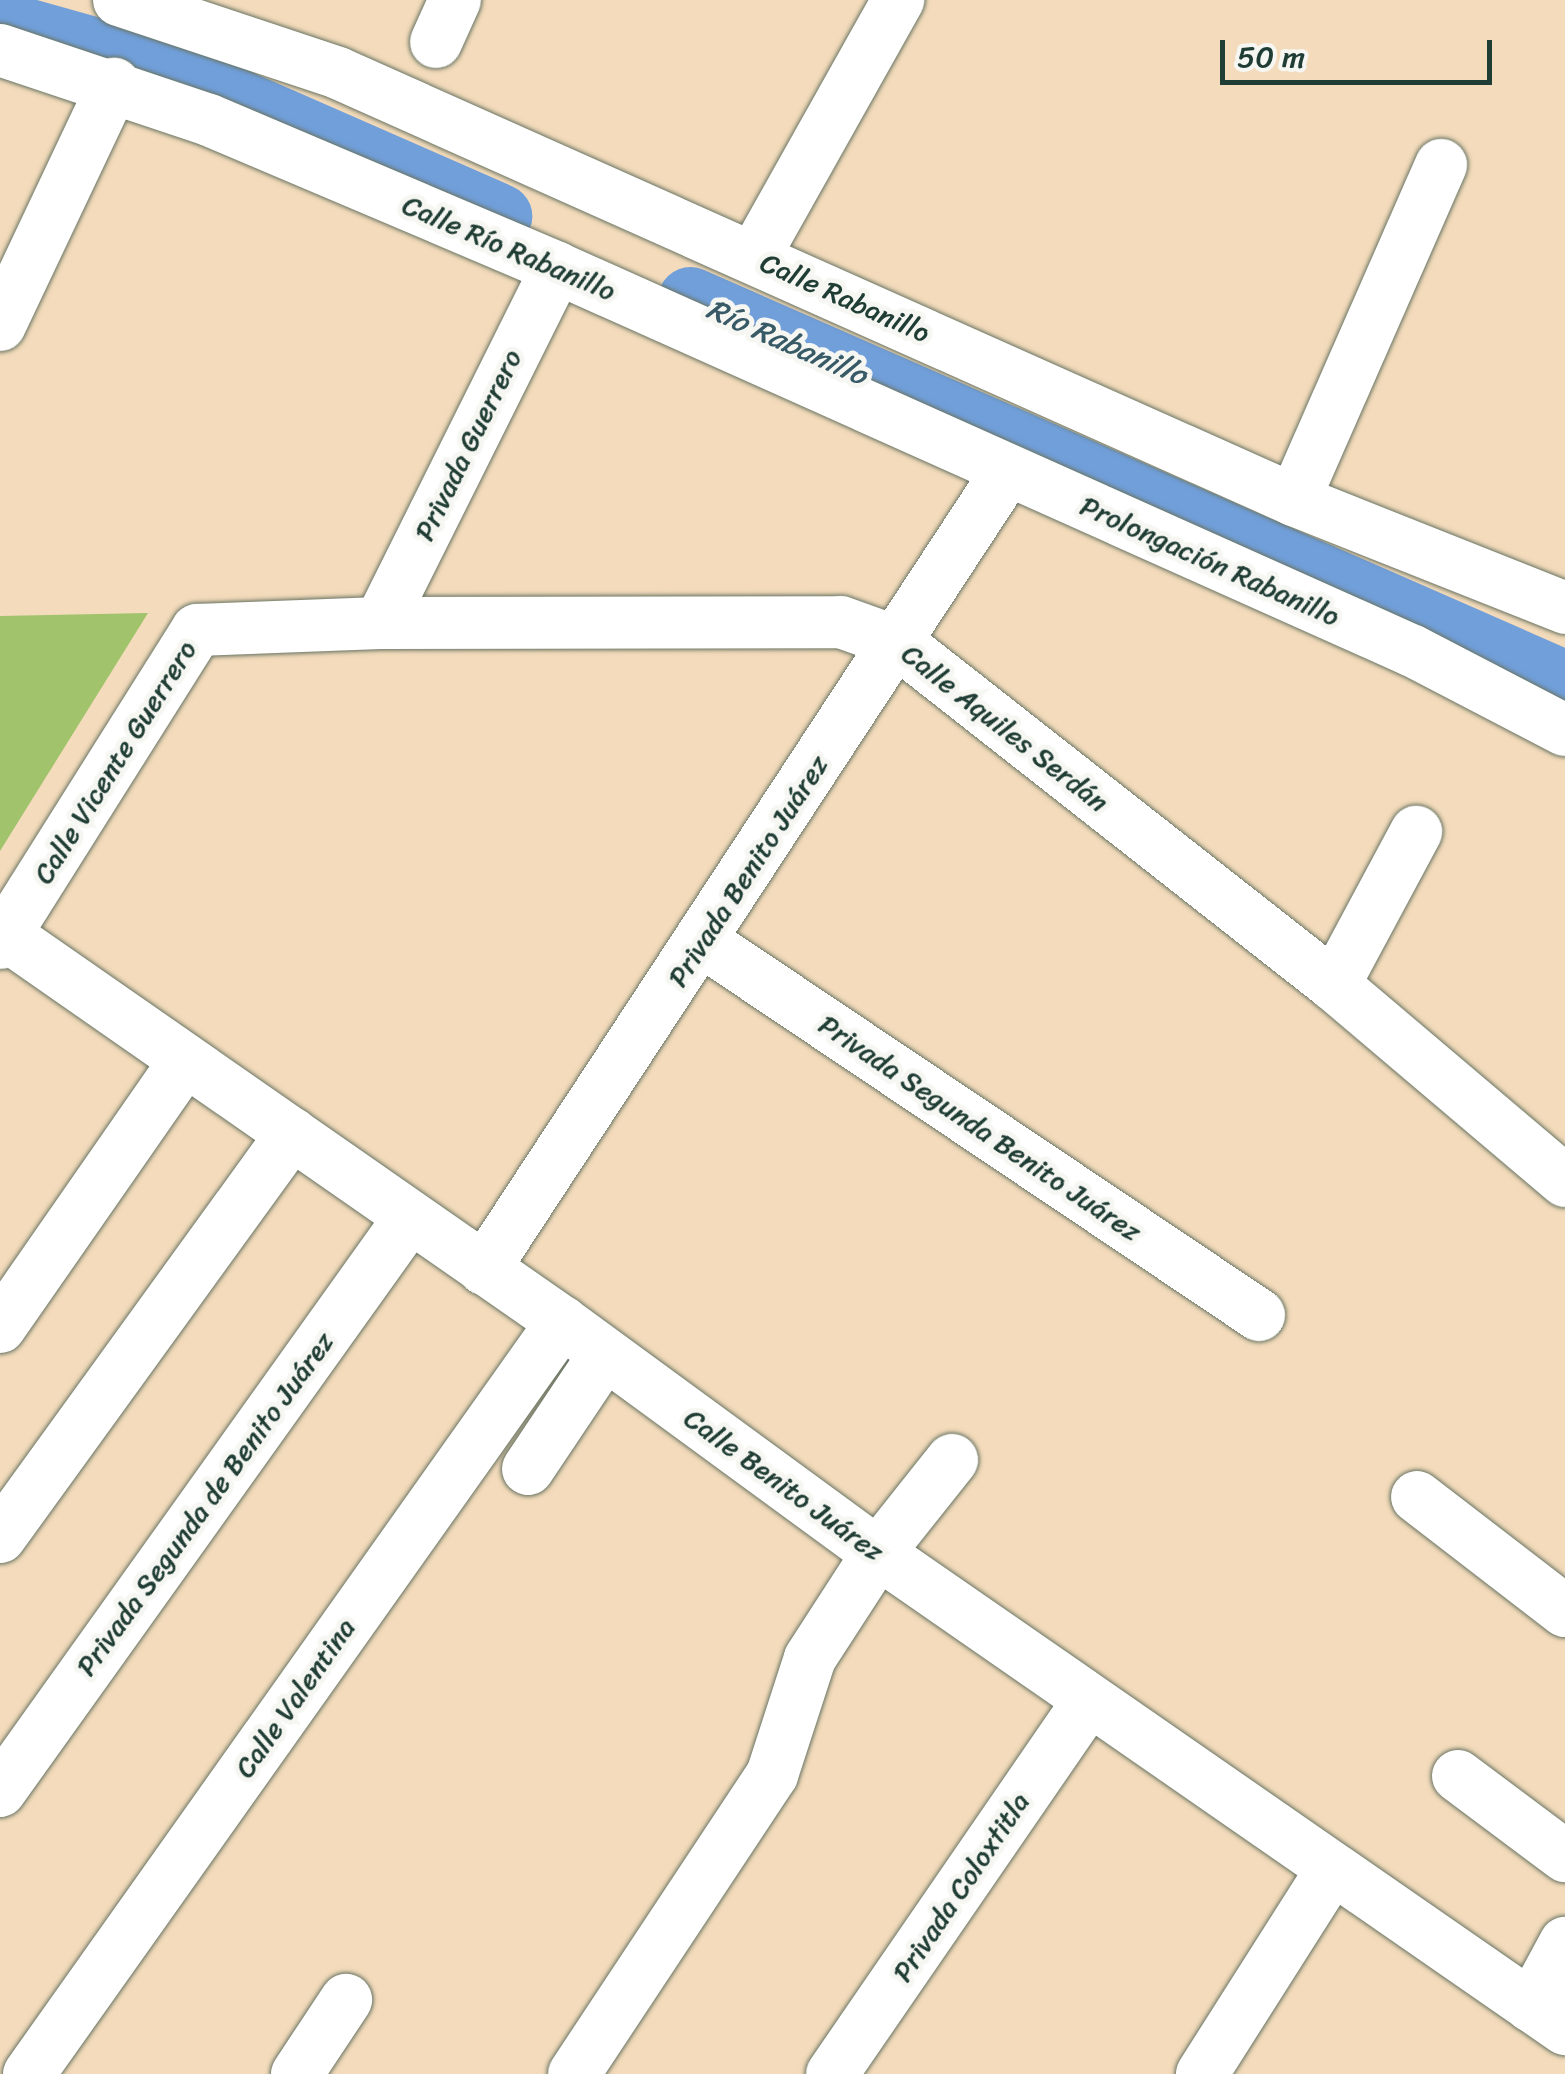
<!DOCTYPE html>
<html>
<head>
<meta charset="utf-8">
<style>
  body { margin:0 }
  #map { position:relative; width:1565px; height:2074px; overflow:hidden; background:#f3dbbb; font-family:Sriracha,sans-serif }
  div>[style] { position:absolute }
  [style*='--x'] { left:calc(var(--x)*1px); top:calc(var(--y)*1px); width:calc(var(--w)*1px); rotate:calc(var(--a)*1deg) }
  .green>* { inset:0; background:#a0c36c }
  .river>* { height:65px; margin:-32.5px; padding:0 32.5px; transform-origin:32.5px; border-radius:32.5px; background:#719fda }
  .roads { filter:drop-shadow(0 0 2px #697463) drop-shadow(0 0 2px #697463) }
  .minor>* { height:52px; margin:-26px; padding:0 26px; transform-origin:26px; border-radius:26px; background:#fff }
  span { translate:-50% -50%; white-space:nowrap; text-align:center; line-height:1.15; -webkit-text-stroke:10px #f6f6f2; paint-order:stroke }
  .street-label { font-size:28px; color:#1f3d34 }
  .water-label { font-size:30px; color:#385a66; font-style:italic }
  .scale { position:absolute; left:1220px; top:40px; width:272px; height:45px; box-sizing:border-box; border:5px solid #1f3d34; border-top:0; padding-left:12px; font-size:30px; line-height:35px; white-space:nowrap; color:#1f3d34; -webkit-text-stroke:8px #f6f6f2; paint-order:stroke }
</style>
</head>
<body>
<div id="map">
  <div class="green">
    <div style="clip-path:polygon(148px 613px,0 851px,0 616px)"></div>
  </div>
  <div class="river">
    <div style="--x:0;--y:23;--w:173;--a:15.7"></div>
    <div style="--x:167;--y:70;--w:363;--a:23.7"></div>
    <div style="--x:690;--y:299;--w:956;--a:23.69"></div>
  </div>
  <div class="roads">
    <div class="minor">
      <div style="--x:119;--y:0;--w:231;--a:18.4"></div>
      <div style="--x:338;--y:73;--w:1047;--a:24.07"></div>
      <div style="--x:1294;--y:500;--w:292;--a:21.7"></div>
      <div style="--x:436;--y:42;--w:46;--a:-65.7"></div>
      <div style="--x:0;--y:50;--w:220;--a:18.5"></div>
      <div style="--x:209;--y:120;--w:378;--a:23"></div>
      <div style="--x:557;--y:268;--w:938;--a:24.11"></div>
      <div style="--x:1413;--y:651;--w:171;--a:27.5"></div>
      <div style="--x:754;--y:257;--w:295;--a:-60.7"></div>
      <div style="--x:0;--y:325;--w:267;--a:-64.7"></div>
      <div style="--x:1294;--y:500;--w:366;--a:-66.3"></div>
      <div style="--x:380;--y:623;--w:397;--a:-63.5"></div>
      <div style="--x:6;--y:935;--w:677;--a:34.84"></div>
      <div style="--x:562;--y:1322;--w:391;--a:36.2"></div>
      <div style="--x:878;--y:1553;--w:836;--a:34.72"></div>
      <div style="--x:702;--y:941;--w:671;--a:33.88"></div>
      <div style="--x:0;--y:943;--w:370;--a:-57.8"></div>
      <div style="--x:197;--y:630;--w:183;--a:-2.2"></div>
      <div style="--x:380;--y:623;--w:461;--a:-0.1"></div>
      <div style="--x:841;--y:622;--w:59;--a:19.7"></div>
      <div style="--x:897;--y:642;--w:556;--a:38.13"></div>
      <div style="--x:1334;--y:985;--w:303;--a:40.3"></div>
      <div style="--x:1334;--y:985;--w:174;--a:-61.8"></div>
      <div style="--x:484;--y:1269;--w:955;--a:-56.74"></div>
      <div style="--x:0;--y:1327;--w:324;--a:-55.2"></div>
      <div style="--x:528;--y:1469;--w:138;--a:-56.2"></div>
      <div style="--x:1417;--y:1497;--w:187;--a:37.6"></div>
      <div style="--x:0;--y:1537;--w:498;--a:-54.1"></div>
      <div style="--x:1458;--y:1776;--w:134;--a:36.8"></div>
      <div style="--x:0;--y:1791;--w:705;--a:-54.46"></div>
      <div style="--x:1531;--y:2006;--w:72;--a:-61.6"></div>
      <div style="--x:29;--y:2074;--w:922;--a:-54.67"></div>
      <div style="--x:297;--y:2074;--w:89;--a:-56.5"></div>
      <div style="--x:574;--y:2074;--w:359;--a:-56.5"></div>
      <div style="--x:772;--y:1775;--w:123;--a:-72"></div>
      <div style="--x:810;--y:1658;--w:125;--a:-57.1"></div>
      <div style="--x:878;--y:1553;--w:119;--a:-51.5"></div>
      <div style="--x:832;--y:2074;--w:454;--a:-55.5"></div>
      <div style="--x:1202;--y:2074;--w:243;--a:-57.6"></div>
    </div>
  </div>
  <div class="street-label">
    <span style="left:509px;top:248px;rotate:23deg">Calle Río Rabanillo</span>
    <span style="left:845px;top:298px;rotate:24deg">Calle Rabanillo</span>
    <span style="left:468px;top:445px;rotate:-64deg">Privada Guerrero</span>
    <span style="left:1210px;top:561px;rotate:24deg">Prolongación Rabanillo</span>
    <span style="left:1005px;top:728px;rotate:38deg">Calle Aquiles Serdán</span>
    <span style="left:115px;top:762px;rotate:-58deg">Calle Vicente Guerrero</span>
    <span style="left:748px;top:871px;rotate:-57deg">Privada Benito Juárez</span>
    <span style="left:980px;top:1128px;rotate:34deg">Privada Segunda Benito Juárez</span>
    <span style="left:784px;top:1485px;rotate:36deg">Calle Benito Juárez</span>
    <span style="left:205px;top:1504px;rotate:-54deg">Privada Segunda de Benito Juárez</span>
    <span style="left:295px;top:1698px;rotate:-55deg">Calle Valentina</span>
    <span style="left:961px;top:1887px;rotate:-56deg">Privada Coloxtitla</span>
  </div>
  <div class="water-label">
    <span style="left:787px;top:342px;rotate:24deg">Río Rabanillo</span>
  </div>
  <div class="scale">50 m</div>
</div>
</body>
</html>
